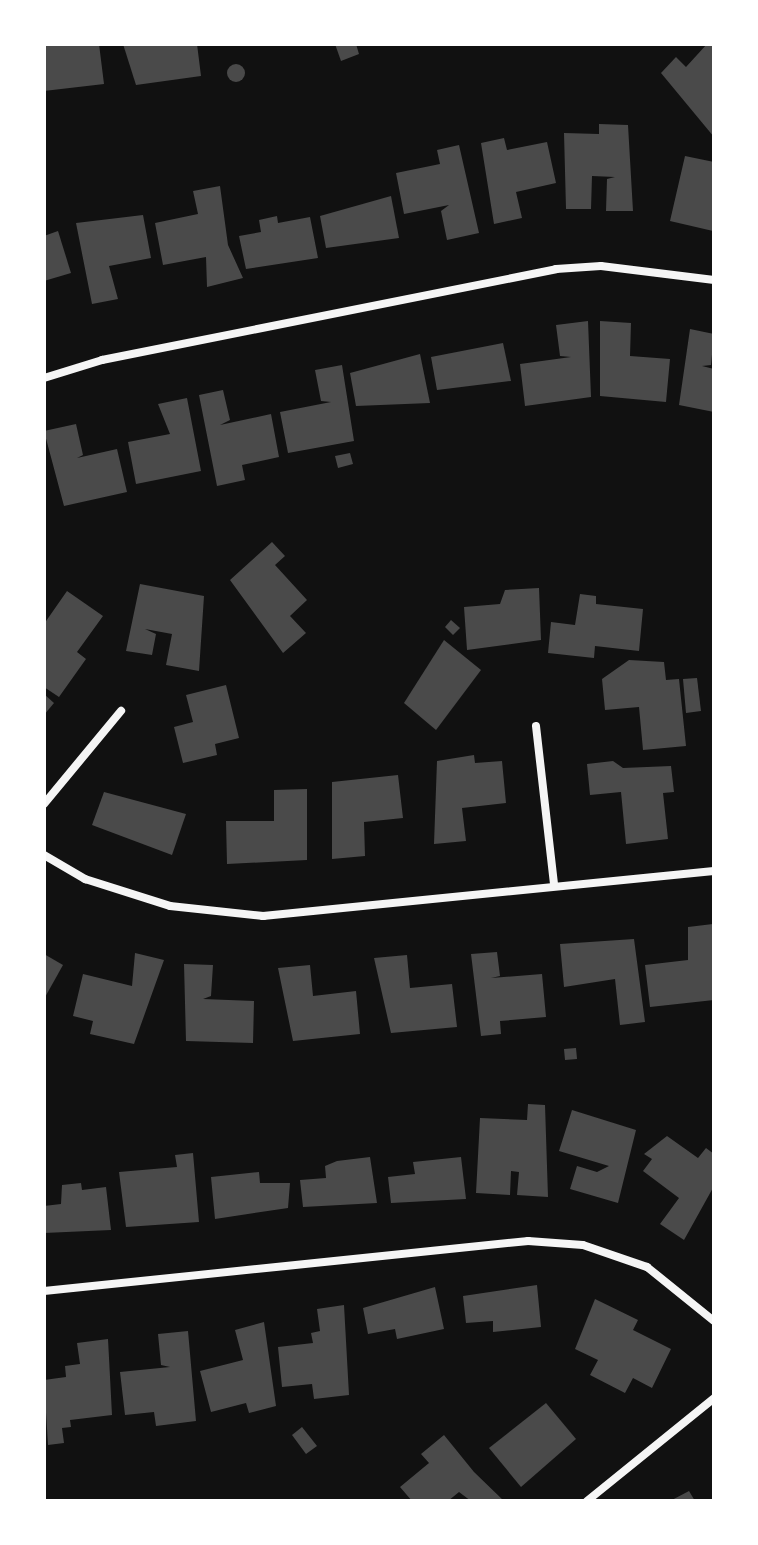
<!DOCTYPE html>
<html>
<head>
<meta charset="utf-8">
<style>
  body { margin:0 }
  #map { position:relative; width:758px; height:1545px; overflow:hidden; background:#111; font-family:"Nunito Sans",sans-serif }
  div>[style] { position:absolute }
  [style*='--x'] { left:calc(var(--x)*1px); top:calc(var(--y)*1px); width:calc(var(--w)*1px); rotate:calc(var(--a)*1deg) }
  .building>* { inset:0; background:#4a4a4a }
  .round { border-radius:50% }
  .minor>* { height:8px; margin:-4px; padding:0 4px; transform-origin:4px; border-radius:4px; background:#f5f5f5 }
  span { translate:-50% -50%; white-space:nowrap; text-align:center; line-height:1.15; -webkit-text-stroke:7px #fff; paint-order:stroke }
  .frame { position:absolute; inset:0; border:46px solid #fff; pointer-events:none }
</style>
</head>
<body>
<div id="map">
  <div class="building">
    <div style="clip-path:polygon(44px 44px,99px 44px,104px 84px,44px 91px)"></div>
    <div style="clip-path:polygon(123px 44px,197px 44px,201px 76px,136px 85px)"></div>
    <div style="clip-path:polygon(335px 44px,356px 44px,359px 54px,341px 61px)"></div>
    <div style="clip-path:polygon(707px 44px,714px 44px,714px 137px,661px 73px,676px 57px,686px 67px)"></div>
    <div class="round" style="left:227px;top:64px;width:18px;height:18px"></div>
    <div style="clip-path:polygon(599px 124px,628px 125px,633px 211px,606px 211px,607px 179px,615px 177px,592px 176px,591px 209px,566px 209px,564px 133px,599px 134px)"></div>
    <div style="clip-path:polygon(504px 138px,507px 150px,547px 142px,556px 183px,516px 192px,522px 218px,494px 224px,481px 143px)"></div>
    <div style="clip-path:polygon(459px 145px,479px 233px,447px 240px,441px 211px,449px 205px,404px 214px,396px 173px,440px 164px,437px 150px)"></div>
    <div style="clip-path:polygon(685px 156px,714px 162px,713px 231px,670px 221px)"></div>
    <div style="clip-path:polygon(220px 186px,228px 245px,243px 278px,207px 287px,206px 257px,163px 265px,155px 223px,198px 214px,193px 191px)"></div>
    <div style="clip-path:polygon(391px 196px,399px 238px,326px 248px,320px 216px)"></div>
    <div style="clip-path:polygon(143px 215px,151px 258px,109px 266px,118px 299px,92px 304px,76px 223px)"></div>
    <div style="clip-path:polygon(277px 216px,278px 223px,310px 217px,318px 258px,246px 269px,239px 236px,261px 232px,259px 220px)"></div>
    <div style="clip-path:polygon(58px 231px,71px 273px,44px 281px,44px 236px)"></div>
    <div style="clip-path:polygon(588px 321px,591px 397px,525px 406px,520px 364px,571px 357px,560px 356px,556px 325px)"></div>
    <div style="clip-path:polygon(600px 321px,631px 323px,630px 356px,670px 359px,666px 402px,600px 396px)"></div>
    <div style="clip-path:polygon(690px 329px,714px 334px,711px 365px,702px 366px,714px 369px,714px 412px,679px 405px)"></div>
    <div style="clip-path:polygon(503px 343px,511px 381px,437px 390px,431px 357px)"></div>
    <div style="clip-path:polygon(420px 354px,430px 403px,356px 406px,350px 373px)"></div>
    <div style="clip-path:polygon(342px 365px,354px 441px,288px 453px,280px 412px,331px 402px,321px 401px,315px 370px)"></div>
    <div style="clip-path:polygon(223px 390px,230px 420px,220px 425px,271px 414px,279px 457px,242px 465px,245px 480px,217px 486px,199px 395px)"></div>
    <div style="clip-path:polygon(187px 398px,201px 471px,136px 484px,128px 442px,170px 434px,158px 404px)"></div>
    <div style="clip-path:polygon(76px 424px,83px 455px,77px 458px,117px 449px,127px 492px,64px 506px,44px 431px)"></div>
    <div style="clip-path:polygon(350px 453px,353px 464px,338px 468px,335px 456px)"></div>
    <div style="clip-path:polygon(272px 542px,285px 556px,275px 565px,307px 600px,290px 616px,306px 633px,283px 653px,230px 580px)"></div>
    <div style="clip-path:polygon(140px 584px,204px 596px,199px 671px,166px 665px,172px 634px,145px 629px,156px 634px,152px 655px,126px 651px)"></div>
    <div style="clip-path:polygon(539px 588px,541px 640px,467px 650px,464px 607px,500px 604px,505px 590px)"></div>
    <div style="clip-path:polygon(67px 591px,103px 616px,77px 652px,86px 659px,59px 697px,44px 687px,44px 624px)"></div>
    <div style="clip-path:polygon(580px 594px,596px 596px,596px 604px,643px 609px,639px 651px,595px 646px,594px 658px,548px 653px,551px 622px,575px 625px)"></div>
    <div style="clip-path:polygon(451px 620px,460px 628px,453px 635px,445px 627px)"></div>
    <div style="clip-path:polygon(444px 640px,481px 670px,436px 730px,404px 703px)"></div>
    <div style="clip-path:polygon(629px 660px,664px 662px,666px 680px,679px 679px,686px 746px,643px 750px,639px 707px,605px 710px,602px 679px)"></div>
    <div style="clip-path:polygon(697px 678px,701px 711px,686px 713px,683px 679px)"></div>
    <div style="clip-path:polygon(226px 685px,239px 738px,215px 744px,217px 755px,183px 763px,174px 727px,193px 722px,186px 695px)"></div>
    <div style="clip-path:polygon(44px 694px,54px 703px,44px 715px)"></div>
    <div style="clip-path:polygon(474px 755px,475px 763px,502px 761px,506px 803px,462px 808px,466px 841px,434px 844px,437px 761px)"></div>
    <div style="clip-path:polygon(613px 761px,623px 768px,671px 766px,674px 792px,663px 793px,668px 839px,626px 844px,621px 792px,590px 795px,587px 764px)"></div>
    <div style="clip-path:polygon(398px 775px,403px 818px,364px 822px,365px 856px,332px 859px,332px 782px)"></div>
    <div style="clip-path:polygon(307px 789px,307px 860px,227px 864px,226px 821px,274px 821px,274px 790px)"></div>
    <div style="clip-path:polygon(104px 792px,186px 814px,172px 855px,92px 825px)"></div>
    <div style="clip-path:polygon(713px 924px,714px 1000px,650px 1007px,645px 965px,688px 960px,688px 927px)"></div>
    <div style="clip-path:polygon(634px 939px,645px 1022px,620px 1025px,615px 979px,564px 987px,560px 944px)"></div>
    <div style="clip-path:polygon(497px 952px,500px 976px,491px 978px,542px 974px,546px 1017px,500px 1021px,501px 1034px,481px 1036px,471px 954px)"></div>
    <div style="clip-path:polygon(135px 953px,164px 960px,134px 1044px,90px 1034px,93px 1021px,73px 1016px,83px 974px,132px 986px)"></div>
    <div style="clip-path:polygon(44px 954px,63px 965px,44px 999px)"></div>
    <div style="clip-path:polygon(407px 955px,410px 988px,452px 984px,457px 1027px,391px 1033px,374px 958px)"></div>
    <div style="clip-path:polygon(184px 964px,213px 965px,211px 996px,203px 999px,254px 1001px,253px 1043px,186px 1041px)"></div>
    <div style="clip-path:polygon(310px 965px,313px 996px,356px 991px,360px 1034px,293px 1041px,278px 968px)"></div>
    <div style="clip-path:polygon(576px 1048px,577px 1059px,565px 1060px,564px 1049px)"></div>
    <div style="clip-path:polygon(528px 1104px,545px 1105px,548px 1197px,517px 1195px,519px 1172px,511px 1171px,510px 1195px,476px 1193px,480px 1118px,527px 1120px)"></div>
    <div style="clip-path:polygon(572px 1110px,636px 1130px,618px 1203px,570px 1189px,577px 1166px,597px 1172px,609px 1166px,559px 1151px)"></div>
    <div style="clip-path:polygon(667px 1136px,698px 1158px,706px 1148px,714px 1154px,714px 1186px,684px 1240px,660px 1224px,679px 1198px,643px 1171px,652px 1159px,644px 1154px)"></div>
    <div style="clip-path:polygon(193px 1153px,199px 1222px,126px 1227px,119px 1172px,177px 1167px,175px 1155px)"></div>
    <div style="clip-path:polygon(370px 1157px,377px 1203px,303px 1207px,300px 1180px,326px 1178px,325px 1166px,337px 1161px)"></div>
    <div style="clip-path:polygon(461px 1157px,466px 1199px,391px 1203px,388px 1177px,415px 1174px,413px 1162px)"></div>
    <div style="clip-path:polygon(259px 1172px,260px 1183px,290px 1183px,288px 1208px,215px 1219px,211px 1177px)"></div>
    <div style="clip-path:polygon(81px 1183px,82px 1190px,106px 1187px,111px 1230px,44px 1233px,44px 1206px,61px 1204px,62px 1185px)"></div>
    <div style="clip-path:polygon(537px 1285px,541px 1327px,493px 1332px,493px 1321px,466px 1323px,463px 1296px)"></div>
    <div style="clip-path:polygon(435px 1287px,444px 1329px,397px 1339px,395px 1329px,368px 1334px,363px 1308px)"></div>
    <div style="clip-path:polygon(595px 1299px,638px 1320px,633px 1330px,671px 1349px,652px 1388px,633px 1378px,625px 1393px,590px 1375px,598px 1360px,575px 1349px)"></div>
    <div style="clip-path:polygon(344px 1305px,349px 1395px,314px 1399px,312px 1384px,282px 1387px,278px 1347px,313px 1343px,311px 1333px,320px 1331px,317px 1309px)"></div>
    <div style="clip-path:polygon(264px 1322px,276px 1406px,249px 1413px,246px 1403px,211px 1412px,200px 1371px,243px 1360px,235px 1330px)"></div>
    <div style="clip-path:polygon(188px 1331px,196px 1421px,156px 1426px,154px 1412px,125px 1415px,120px 1372px,170px 1367px,161px 1365px,158px 1334px)"></div>
    <div style="clip-path:polygon(108px 1339px,112px 1415px,70px 1420px,71px 1427px,62px 1428px,64px 1443px,48px 1445px,44px 1380px,66px 1377px,65px 1366px,80px 1364px,77px 1343px)"></div>
    <div style="clip-path:polygon(546px 1403px,576px 1439px,521px 1487px,489px 1448px)"></div>
    <div style="clip-path:polygon(302px 1427px,317px 1446px,306px 1454px,292px 1435px)"></div>
    <div style="clip-path:polygon(444px 1435px,474px 1472px,504px 1501px,471px 1501px,459px 1492px,448px 1501px,412px 1501px,400px 1487px,429px 1463px,421px 1454px)"></div>
    <div style="clip-path:polygon(689px 1491px,695px 1501px,670px 1501px)"></div>
  </div>
  <div class="minor">
    <div style="--x:44;--y:378;--w:61;--a:-17.2"></div>
    <div style="--x:102;--y:360;--w:463;--a:-11.3"></div>
    <div style="--x:556;--y:269;--w:45;--a:-3.8"></div>
    <div style="--x:601;--y:266;--w:114;--a:7.1"></div>
    <div style="--x:536;--y:726;--w:160;--a:83.5"></div>
    <div style="--x:44;--y:804;--w:121;--a:-50.4"></div>
    <div style="--x:44;--y:855;--w:48;--a:30.3"></div>
    <div style="--x:85;--y:879;--w:89;--a:17.6"></div>
    <div style="--x:170;--y:906;--w:94;--a:6.1"></div>
    <div style="--x:263;--y:916;--w:453;--a:-5.7"></div>
    <div style="--x:44;--y:1291;--w:487;--a:-5.9"></div>
    <div style="--x:528;--y:1241;--w:55;--a:4.2"></div>
    <div style="--x:583;--y:1245;--w:68;--a:19"></div>
    <div style="--x:647;--y:1267;--w:86;--a:38.9"></div>
    <div style="--x:587;--y:1501;--w:164;--a:-39"></div>
  </div>
  <div class="frame"></div>
</div>
</body>
</html>
